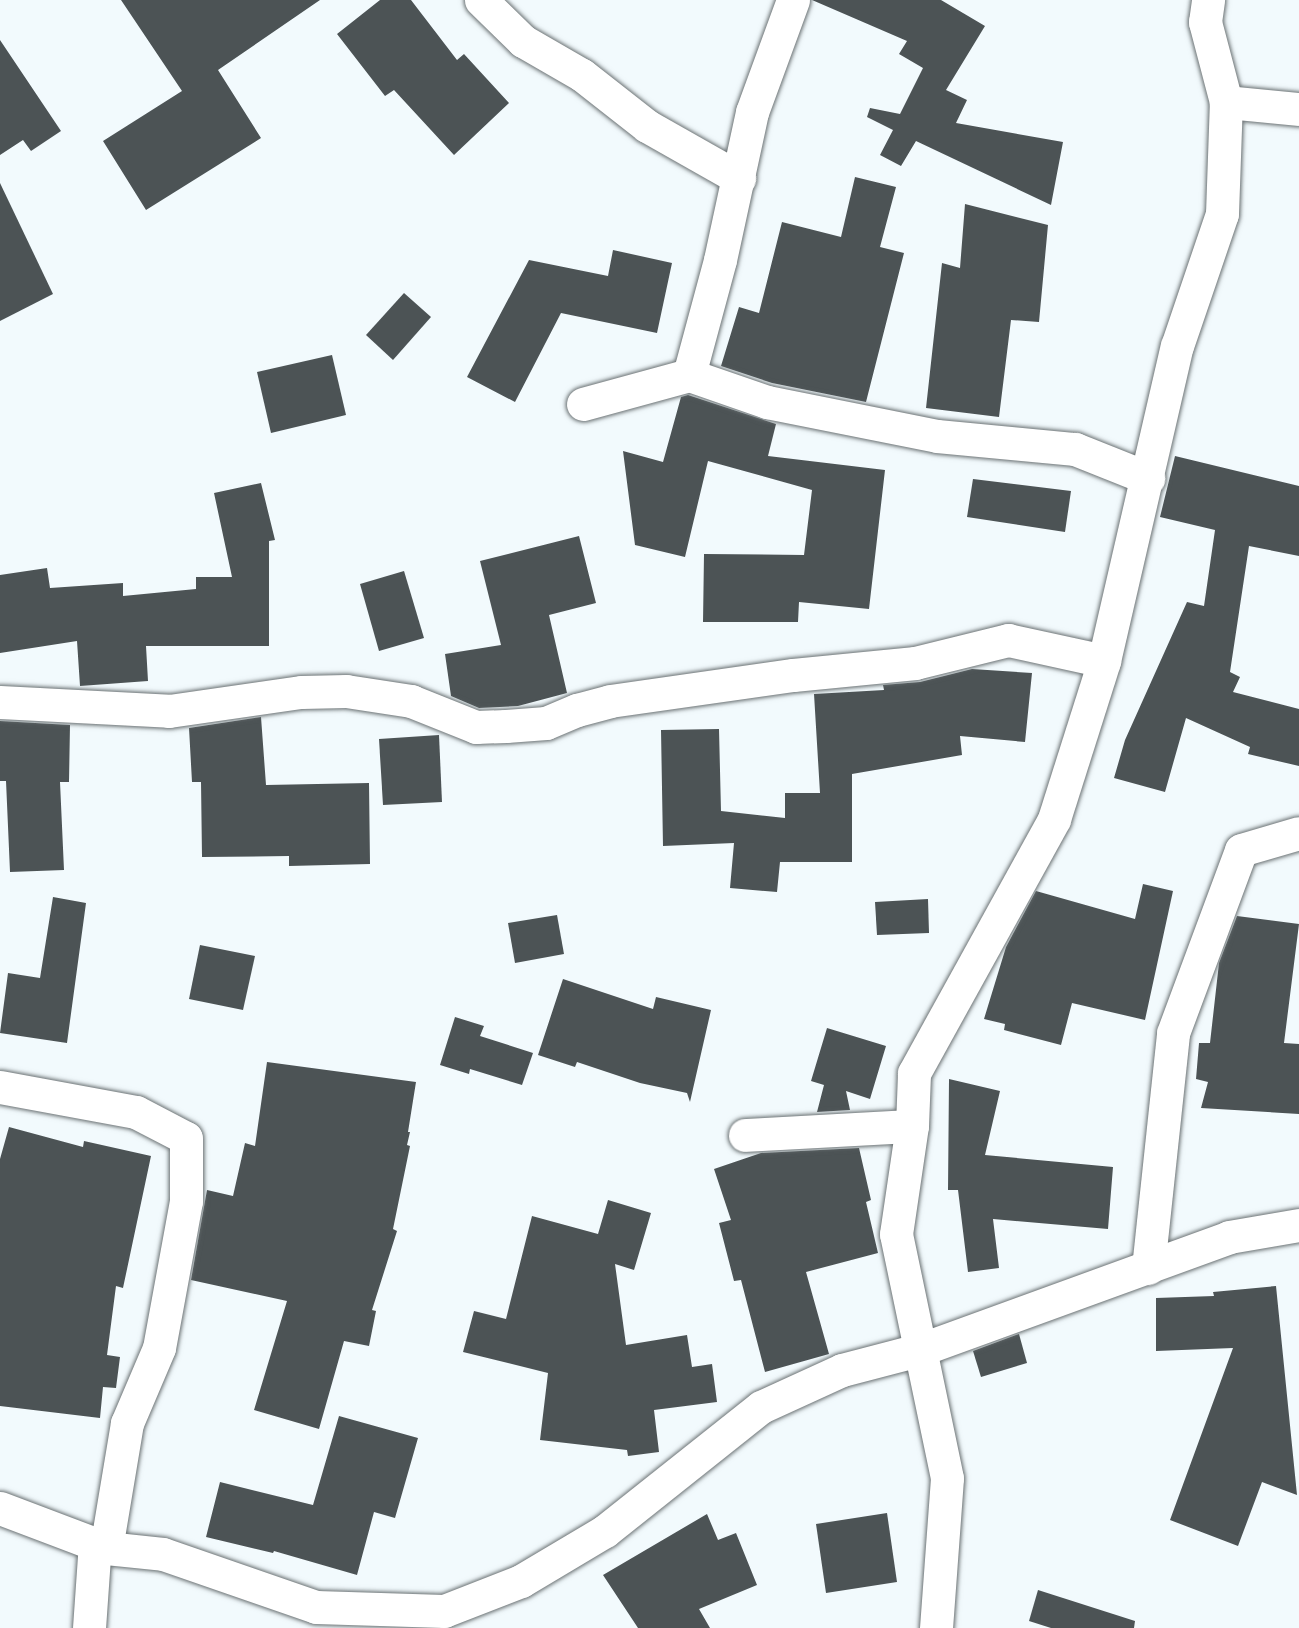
<!DOCTYPE html>
<html>
<head>
<meta charset="utf-8">
<style>
  body { margin:0 }
  #map { position:relative; width:1299px; height:1628px; overflow:hidden; background:#f2fafd; font-family:Barlow,sans-serif }
  div>[style] { position:absolute }
  [style*='--x'] { left:calc(var(--x)*1px); top:calc(var(--y)*1px); width:calc(var(--w)*1px); rotate:calc(var(--a)*1deg) }
  .building>* { inset:0; background:#4c5355 }
  .roads { filter:drop-shadow(0 0 2px #6b7274) drop-shadow(0 0 2px #6b7274) }
  .minor>* { height:33px; margin:-16.5px; padding:0 16.5px; transform-origin:16.5px; border-radius:16.5px; background:#fff }
  span { translate:-50% -50%; white-space:nowrap; text-align:center; line-height:1.15; -webkit-text-stroke:7px #fff; paint-order:stroke }
</style>
</head>
<body>
<div id="map">
  <div class="building">
    <div style="clip-path:polygon(121px 0,320px 0,218px 70px,261px 138px,146px 210px,103px 141px,182px 91px)"></div>
    <div style="clip-path:polygon(380px 0,411px 0,457px 60px,464px 54px,509px 103px,454px 155px,394px 90px,385px 96px,337px 34px)"></div>
    <div style="clip-path:polygon(812px 0,941px 0,985px 26px,946px 90px,967px 100px,956px 123px,1063px 142px,1051px 205px,916px 141px,901px 166px,880px 155px,893px 130px,867px 117px,870px 108px,900px 114px,923px 68px,899px 54px,907px 41px)"></div>
    <div style="clip-path:polygon(0 40px,61px 131px,31px 151px,23px 140px,0 155px)"></div>
    <div style="clip-path:polygon(855px 177px,896px 187px,880px 247px,904px 253px,866px 402px,772px 383px,721px 366px,739px 307px,759px 313px,782px 222px,841px 237px)"></div>
    <div style="clip-path:polygon(0 183px,53px 294px,0 321px)"></div>
    <div style="clip-path:polygon(965px 204px,1048px 225px,1039px 322px,1011px 320px,999px 417px,926px 408px,942px 263px,960px 268px)"></div>
    <div style="clip-path:polygon(613px 250px,672px 263px,657px 333px,561px 313px,515px 402px,467px 377px,529px 260px,608px 276px)"></div>
    <div style="clip-path:polygon(404px 293px,431px 317px,393px 360px,366px 335px)"></div>
    <div style="clip-path:polygon(332px 355px,346px 415px,271px 433px,257px 372px)"></div>
    <div style="clip-path:polygon(688px 395px,776px 424px,768px 456px,885px 470px,869px 609px,799px 602px,798px 622px,703px 622px,704px 554px,804px 555px,812px 490px,708px 461px,685px 557px,635px 545px,623px 451px,663px 462px,681px 397px)"></div>
    <div style="clip-path:polygon(1175px 456px,1299px 486px,1299px 556px,1249px 546px,1230px 672px,1240px 677px,1233px 692px,1299px 709px,1299px 766px,1248px 754px,1250px 747px,1186px 718px,1165px 792px,1114px 778px,1125px 740px,1187px 602px,1204px 606px,1215px 530px,1160px 517px)"></div>
    <div style="clip-path:polygon(973px 479px,1071px 491px,1065px 532px,967px 517px)"></div>
    <div style="clip-path:polygon(261px 483px,275px 540px,269px 541px,269px 646px,146px 646px,148px 681px,80px 686px,77px 641px,0 653px,0 575px,47px 568px,50px 588px,123px 583px,123px 596px,196px 589px,196px 577px,232px 577px,214px 493px)"></div>
    <div style="clip-path:polygon(579px 536px,596px 603px,549px 615px,567px 693px,518px 706px,479px 708px,451px 696px,445px 654px,501px 645px,480px 561px)"></div>
    <div style="clip-path:polygon(404px 571px,424px 638px,379px 651px,360px 584px)"></div>
    <div style="clip-path:polygon(972px 669px,1032px 673px,1025px 742px,960px 736px,962px 755px,852px 774px,852px 862px,780px 862px,777px 892px,730px 888px,734px 843px,663px 846px,661px 730px,719px 729px,721px 811px,785px 818px,785px 793px,820px 793px,814px 694px,884px 690px,883px 685px,920px 682px)"></div>
    <div style="clip-path:polygon(261px 717px,266px 785px,369px 783px,370px 864px,289px 866px,289px 856px,202px 857px,201px 782px,192px 782px,189px 728px)"></div>
    <div style="clip-path:polygon(0 721px,70px 725px,69px 782px,60px 782px,64px 870px,10px 872px,6px 781px,0 781px)"></div>
    <div style="clip-path:polygon(439px 735px,442px 802px,383px 805px,379px 739px)"></div>
    <div style="clip-path:polygon(1143px 884px,1173px 891px,1145px 1020px,1072px 1003px,1061px 1045px,1004px 1030px,1005px 1024px,984px 1019px,1006px 947px,1036px 891px,1135px 919px)"></div>
    <div style="clip-path:polygon(53px 897px,86px 903px,67px 1043px,0 1033px,8px 973px,40px 978px)"></div>
    <div style="clip-path:polygon(928px 899px,929px 933px,877px 935px,875px 902px)"></div>
    <div style="clip-path:polygon(557px 915px,564px 954px,515px 963px,508px 923px)"></div>
    <div style="clip-path:polygon(1237px 916px,1299px 924px,1284px 1043px,1299px 1044px,1299px 1114px,1201px 1108px,1208px 1082px,1196px 1079px,1199px 1043px,1210px 1043px,1219px 963px)"></div>
    <div style="clip-path:polygon(200px 945px,255px 956px,243px 1010px,189px 999px)"></div>
    <div style="clip-path:polygon(563px 979px,653px 1009px,656px 997px,711px 1010px,690px 1102px,687px 1093px,640px 1083px,577px 1062px,575px 1067px,538px 1055px)"></div>
    <div style="clip-path:polygon(455px 1017px,484px 1026px,480px 1036px,533px 1053px,522px 1085px,470px 1069px,469px 1074px,440px 1065px)"></div>
    <div style="clip-path:polygon(827px 1028px,886px 1046px,870px 1099px,846px 1091px,850px 1110px,817px 1112px,824px 1085px,811px 1081px)"></div>
    <div style="clip-path:polygon(267px 1062px,416px 1082px,408px 1132px,410px 1132px,407px 1145px,410px 1146px,393px 1229px,397px 1231px,372px 1310px,376px 1311px,369px 1346px,344px 1341px,319px 1429px,254px 1410px,287px 1301px,191px 1280px,207px 1190px,233px 1196px,245px 1143px,255px 1146px)"></div>
    <div style="clip-path:polygon(949px 1079px,1000px 1091px,985px 1155px,1113px 1167px,1108px 1229px,993px 1219px,999px 1268px,968px 1272px,958px 1190px,948px 1190px)"></div>
    <div style="clip-path:polygon(9px 1127px,83px 1147px,84px 1141px,151px 1156px,123px 1288px,116px 1286px,107px 1355px,120px 1357px,116px 1388px,103px 1387px,100px 1418px,0 1406px,0 1159px)"></div>
    <div style="clip-path:polygon(859px 1148px,871px 1200px,866px 1202px,878px 1253px,806px 1272px,829px 1354px,765px 1372px,741px 1280px,734px 1281px,719px 1223px,731px 1220px,714px 1169px,761px 1153px)"></div>
    <div style="clip-path:polygon(608px 1200px,651px 1213px,634px 1270px,615px 1264px,626px 1345px,687px 1335px,692px 1367px,712px 1364px,717px 1402px,654px 1410px,659px 1452px,628px 1456px,627px 1450px,540px 1440px,548px 1373px,463px 1352px,474px 1311px,506px 1319px,532px 1216px,598px 1234px)"></div>
    <div style="clip-path:polygon(1276px 1286px,1297px 1495px,1262px 1482px,1238px 1546px,1170px 1520px,1233px 1348px,1156px 1351px,1156px 1298px,1214px 1296px,1213px 1292px)"></div>
    <div style="clip-path:polygon(1019px 1334px,1027px 1363px,981px 1377px,973px 1351px)"></div>
    <div style="clip-path:polygon(339px 1416px,418px 1438px,395px 1518px,374px 1512px,357px 1575px,274px 1551px,273px 1553px,206px 1537px,220px 1482px,313px 1505px)"></div>
    <div style="clip-path:polygon(887px 1513px,897px 1582px,826px 1593px,816px 1524px)"></div>
    <div style="clip-path:polygon(707px 1514px,718px 1540px,736px 1533px,757px 1585px,699px 1609px,710px 1628px,638px 1628px,603px 1575px)"></div>
    <div style="clip-path:polygon(1038px 1590px,1135px 1621px,1134px 1628px,1051px 1628px,1029px 1621px)"></div>
  </div>
  <div class="roads">
    <div class="minor">
      <div style="--x:481;--y:0;--w:59;--a:44.3"></div>
      <div style="--x:523;--y:41;--w:68;--a:30"></div>
      <div style="--x:582;--y:75;--w:83;--a:38.1"></div>
      <div style="--x:647;--y:126;--w:106;--a:29.5"></div>
      <div style="--x:793;--y:0;--w:119;--a:110.1"></div>
      <div style="--x:752;--y:112;--w:151;--a:102.2"></div>
      <div style="--x:720;--y:260;--w:119;--a:105.1"></div>
      <div style="--x:689;--y:375;--w:83;--a:19.1"></div>
      <div style="--x:767;--y:402;--w:173;--a:11.3"></div>
      <div style="--x:937;--y:436;--w:139;--a:5.4"></div>
      <div style="--x:1075;--y:449;--w:79;--a:21.7"></div>
      <div style="--x:1226;--y:102;--w:73;--a:5.5"></div>
      <div style="--x:583;--y:404;--w:110;--a:-15.3"></div>
      <div style="--x:0;--y:702;--w:169;--a:3"></div>
      <div style="--x:169;--y:711;--w:133;--a:-8.2"></div>
      <div style="--x:301;--y:692;--w:45;--a:-1.3"></div>
      <div style="--x:346;--y:691;--w:66;--a:8.7"></div>
      <div style="--x:411;--y:701;--w:70;--a:21.8"></div>
      <div style="--x:476;--y:727;--w:30;--a:-2"></div>
      <div style="--x:506;--y:726;--w:40;--a:-4.3"></div>
      <div style="--x:546;--y:723;--w:34;--a:-23"></div>
      <div style="--x:577;--y:710;--w:34;--a:-15"></div>
      <div style="--x:610;--y:701;--w:185;--a:-8.1"></div>
      <div style="--x:793;--y:675;--w:123;--a:-5.6"></div>
      <div style="--x:915;--y:663;--w:96;--a:-13.9"></div>
      <div style="--x:1008;--y:640;--w:98;--a:12.3"></div>
      <div style="--x:0;--y:1087;--w:138;--a:10.4"></div>
      <div style="--x:136;--y:1112;--w:56;--a:27.5"></div>
      <div style="--x:186;--y:1138;--w:63;--a:90"></div>
      <div style="--x:186;--y:1201;--w:149;--a:100.4"></div>
      <div style="--x:159;--y:1348;--w:82;--a:113.1"></div>
      <div style="--x:127;--y:1423;--w:127;--a:99.5"></div>
      <div style="--x:745;--y:1135;--w:167;--a:-3.1"></div>
      <div style="--x:1148;--y:1268;--w:236;--a:-83.9"></div>
      <div style="--x:1173;--y:1033;--w:195;--a:-69.6"></div>
      <div style="--x:1241;--y:850;--w:60;--a:-16.3"></div>
      <div style="--x:0;--y:1508;--w:113;--a:20.7"></div>
      <div style="--x:106;--y:1548;--w:57;--a:6"></div>
      <div style="--x:163;--y:1554;--w:162;--a:19.1"></div>
      <div style="--x:316;--y:1607;--w:128;--a:1.8"></div>
      <div style="--x:444;--y:1611;--w:83;--a:-21.3"></div>
      <div style="--x:521;--y:1581;--w:98;--a:-30.8"></div>
      <div style="--x:605;--y:1531;--w:199;--a:-38.5"></div>
      <div style="--x:761;--y:1407;--w:89;--a:-24.6"></div>
      <div style="--x:842;--y:1370;--w:83;--a:-14.7"></div>
      <div style="--x:922;--y:1349;--w:327;--a:-20"></div>
      <div style="--x:1229;--y:1237;--w:71;--a:-9.7"></div>
      <div style="--x:89;--y:1628;--w:85;--a:-86"></div>
      <div style="--x:936;--y:1628;--w:150;--a:-85.8"></div>
      <div style="--x:947;--y:1478;--w:249;--a:-101.8"></div>
      <div style="--x:896;--y:1234;--w:109;--a:-81.6"></div>
      <div style="--x:912;--y:1126;--w:53;--a:-87.8"></div>
      <div style="--x:914;--y:1073;--w:290;--a:-61.1"></div>
      <div style="--x:1054;--y:819;--w:166;--a:-72.4"></div>
      <div style="--x:1104;--y:661;--w:323;--a:-77"></div>
      <div style="--x:1177;--y:346;--w:139;--a:-71.2"></div>
      <div style="--x:1222;--y:214;--w:112;--a:-88"></div>
      <div style="--x:1226;--y:102;--w:83;--a:-104.7"></div>
      <div style="--x:1205;--y:22;--w:22;--a:-82"></div>
    </div>
  </div>
</div>
</body>
</html>
